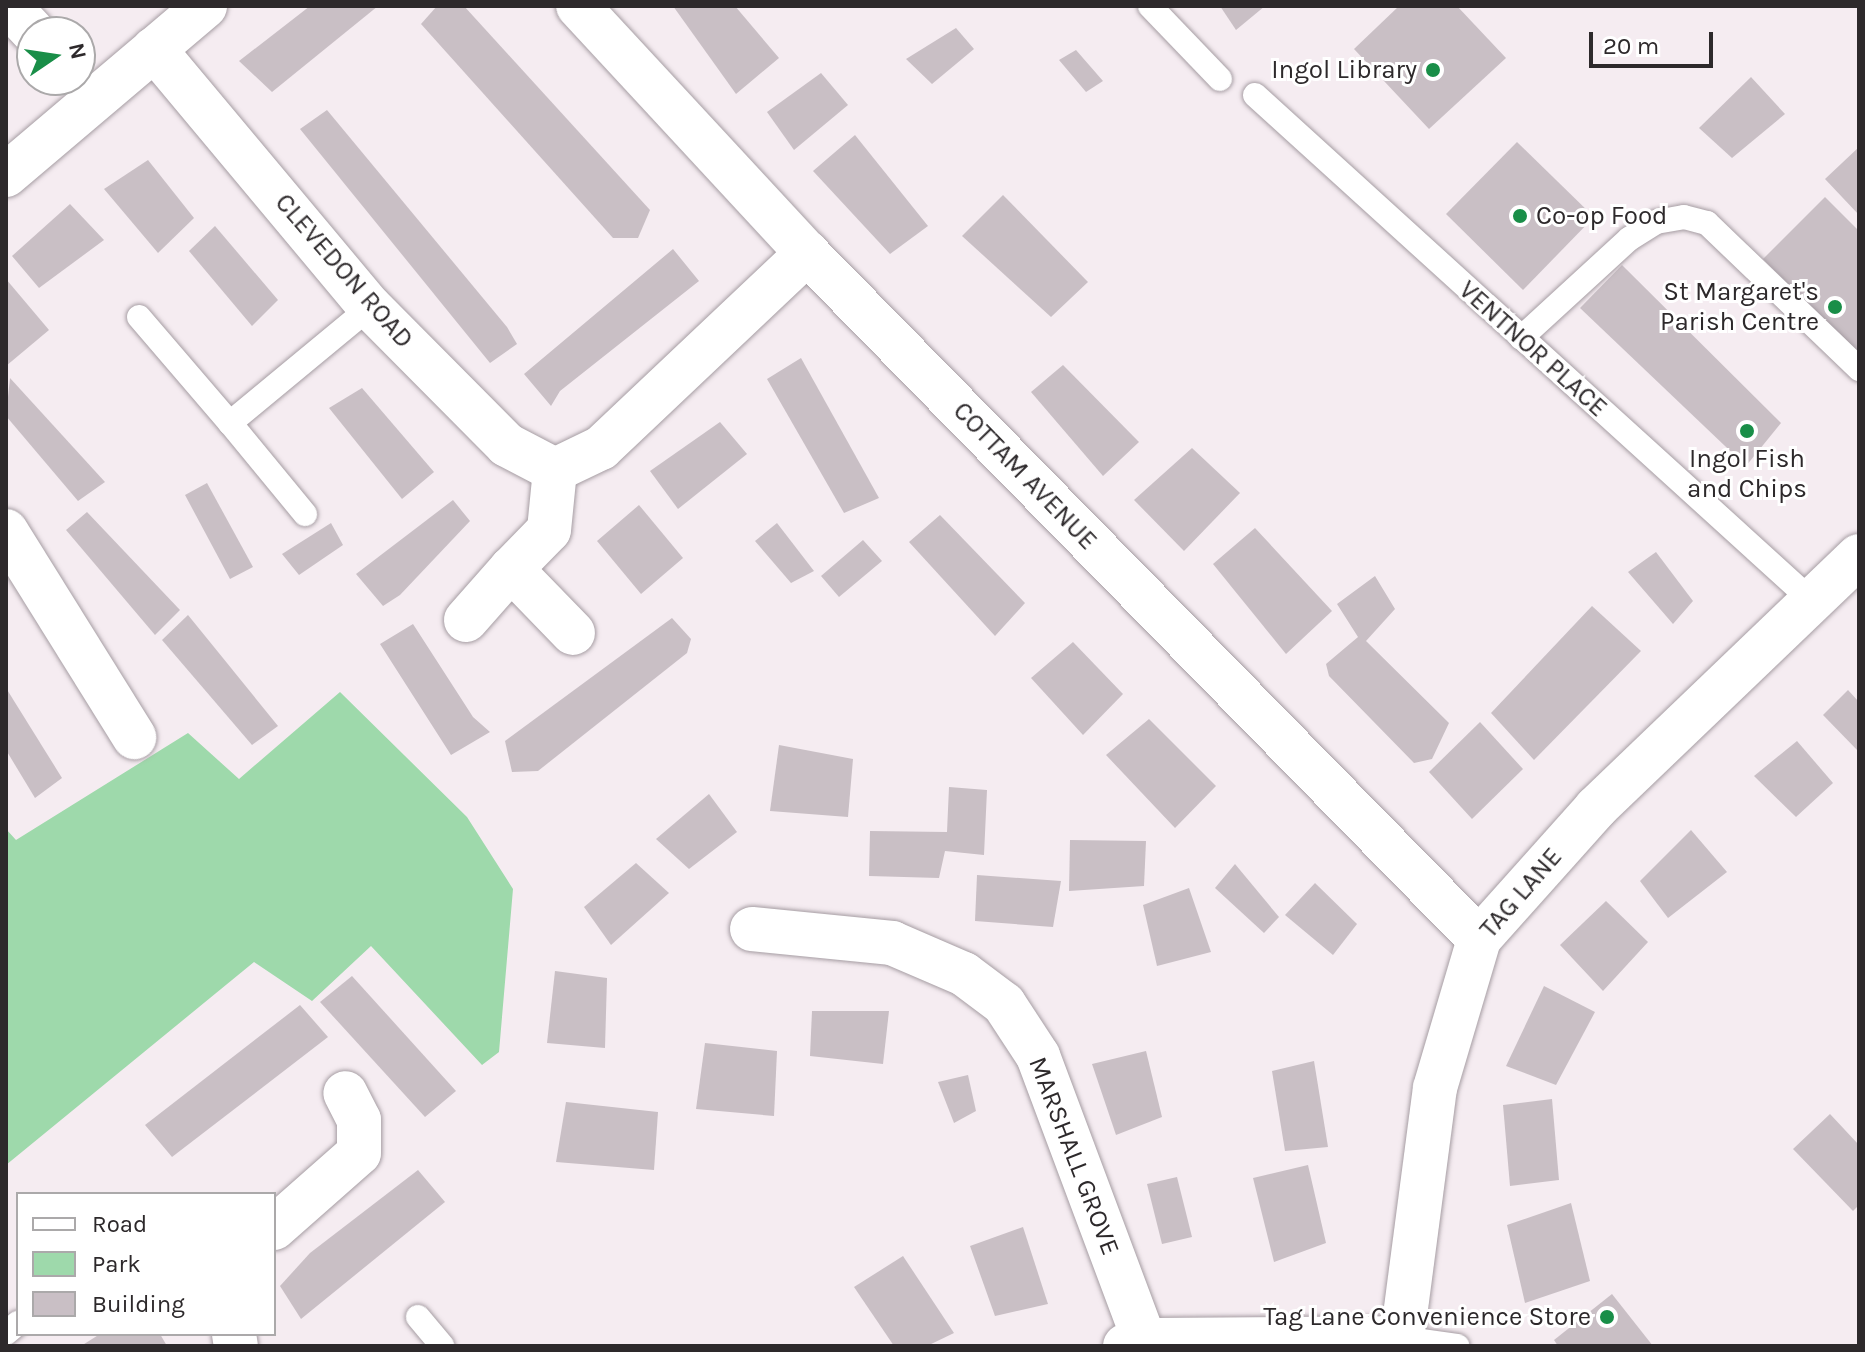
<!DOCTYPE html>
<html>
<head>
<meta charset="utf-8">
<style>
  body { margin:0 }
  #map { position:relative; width:1865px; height:1352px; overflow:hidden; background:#f5ecf1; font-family:Karla,sans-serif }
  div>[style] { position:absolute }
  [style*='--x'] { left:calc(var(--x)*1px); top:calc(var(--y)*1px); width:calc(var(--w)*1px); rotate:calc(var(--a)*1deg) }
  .green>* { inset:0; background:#9ed9ab }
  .building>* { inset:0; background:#c9bfc5 }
  .roads { filter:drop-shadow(0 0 2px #a69da3) drop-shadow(0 0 2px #a69da3) }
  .lane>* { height:24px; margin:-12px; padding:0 12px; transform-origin:12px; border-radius:12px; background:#fff }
  .street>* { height:44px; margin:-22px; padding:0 22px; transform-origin:22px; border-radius:22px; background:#fff }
  .secondary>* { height:44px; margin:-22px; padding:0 22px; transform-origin:22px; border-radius:22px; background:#fff }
  .dots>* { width:22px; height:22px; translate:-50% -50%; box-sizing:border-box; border:4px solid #fff; border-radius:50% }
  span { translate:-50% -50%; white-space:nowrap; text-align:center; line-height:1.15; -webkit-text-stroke:6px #fff; paint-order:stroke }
  .poi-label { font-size:26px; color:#2d292b }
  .right { translate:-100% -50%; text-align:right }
  .left { translate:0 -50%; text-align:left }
  .street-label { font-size:26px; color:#2d292b }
  .frame { position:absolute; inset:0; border:8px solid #2d292b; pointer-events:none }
  .legend { position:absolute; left:16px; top:1192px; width:260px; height:144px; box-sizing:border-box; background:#fff; border:2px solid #aba9aa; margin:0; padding:10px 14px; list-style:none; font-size:24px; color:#2d292b }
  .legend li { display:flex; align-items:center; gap:16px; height:40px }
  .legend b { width:40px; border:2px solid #aba9aa }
  .north { position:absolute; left:16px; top:16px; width:80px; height:80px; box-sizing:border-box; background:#fff; border:2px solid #aba9aa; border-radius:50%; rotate:77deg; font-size:22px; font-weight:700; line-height:32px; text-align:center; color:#2d292b }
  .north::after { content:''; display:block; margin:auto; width:28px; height:36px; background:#198e48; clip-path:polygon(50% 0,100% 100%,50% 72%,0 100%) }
  .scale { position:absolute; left:1589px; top:32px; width:124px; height:36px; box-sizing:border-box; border:4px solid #2d292b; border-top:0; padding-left:10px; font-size:24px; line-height:28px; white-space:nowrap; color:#2d292b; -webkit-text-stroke:6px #fff; paint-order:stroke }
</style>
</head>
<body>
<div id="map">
  <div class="green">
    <div style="clip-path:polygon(340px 692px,467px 817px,513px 889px,499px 1052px,482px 1065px,371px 946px,312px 1001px,254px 962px,6px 1165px,6px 829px,16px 840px,188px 733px,239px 779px)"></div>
  </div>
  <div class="building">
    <div style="clip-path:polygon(310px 6px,378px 6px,272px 92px,239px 61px)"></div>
    <div style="clip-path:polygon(437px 6px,464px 6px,650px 210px,638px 238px,613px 238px,421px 24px)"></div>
    <div style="clip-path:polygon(673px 6px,735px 6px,779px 58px,736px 94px)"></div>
    <div style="clip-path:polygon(1220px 6px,1265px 6px,1236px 30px)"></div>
    <div style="clip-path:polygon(1399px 6px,1457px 6px,1506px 58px,1429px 129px,1354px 49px)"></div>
    <div style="clip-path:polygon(956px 28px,974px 49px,932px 84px,906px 59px)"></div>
    <div style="clip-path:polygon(1076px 50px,1103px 81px,1086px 92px,1059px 60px)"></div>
    <div style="clip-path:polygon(821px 73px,848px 105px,794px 150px,767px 112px)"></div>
    <div style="clip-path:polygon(1751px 77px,1785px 114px,1732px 158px,1699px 128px)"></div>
    <div style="clip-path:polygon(327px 110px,507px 327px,517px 344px,490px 363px,300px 129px)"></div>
    <div style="clip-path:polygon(855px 135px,928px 226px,890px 254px,813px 171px)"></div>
    <div style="clip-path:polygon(1517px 142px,1594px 217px,1523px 290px,1446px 214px)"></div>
    <div style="clip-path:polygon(1859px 147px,1859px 215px,1825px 179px)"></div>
    <div style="clip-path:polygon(148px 160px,194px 218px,158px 253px,104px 189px)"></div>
    <div style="clip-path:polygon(1003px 195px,1088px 282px,1051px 317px,962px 236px)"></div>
    <div style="clip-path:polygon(1825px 197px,1859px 231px,1859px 356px,1763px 259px)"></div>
    <div style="clip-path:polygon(70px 204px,104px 240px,39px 288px,12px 256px)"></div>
    <div style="clip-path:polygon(215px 226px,278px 300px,252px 326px,189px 251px)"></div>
    <div style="clip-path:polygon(673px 249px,699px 281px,560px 391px,551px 406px,524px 374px)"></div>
    <div style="clip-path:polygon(1622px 265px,1781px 423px,1746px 466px,1580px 308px)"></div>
    <div style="clip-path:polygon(6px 279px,49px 330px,6px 366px)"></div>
    <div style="clip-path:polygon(801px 358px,879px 498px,844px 513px,767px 379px)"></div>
    <div style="clip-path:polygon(1063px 365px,1139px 442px,1103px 476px,1031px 392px)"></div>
    <div style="clip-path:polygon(10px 378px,105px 482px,78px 501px,6px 416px)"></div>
    <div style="clip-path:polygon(362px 388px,434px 472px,402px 499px,329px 408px)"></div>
    <div style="clip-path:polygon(720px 422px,747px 454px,678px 509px,650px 471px)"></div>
    <div style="clip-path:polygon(1192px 448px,1240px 493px,1184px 551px,1134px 500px)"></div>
    <div style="clip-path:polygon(207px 483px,253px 567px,230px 579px,185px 495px)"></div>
    <div style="clip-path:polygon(453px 500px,470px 521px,400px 595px,383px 606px,356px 574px)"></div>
    <div style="clip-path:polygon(639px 505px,683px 558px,641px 594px,597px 541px)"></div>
    <div style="clip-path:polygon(87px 512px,180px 610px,155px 635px,66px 530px)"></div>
    <div style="clip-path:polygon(940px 515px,1025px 603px,995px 636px,909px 542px)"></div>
    <div style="clip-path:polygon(331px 523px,343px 545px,299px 575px,282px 554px)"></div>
    <div style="clip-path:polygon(777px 523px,814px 571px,791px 583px,755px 541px)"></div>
    <div style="clip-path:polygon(1255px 528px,1332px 611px,1286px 654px,1213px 564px)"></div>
    <div style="clip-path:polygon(863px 540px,882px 561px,839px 597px,821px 576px)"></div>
    <div style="clip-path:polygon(1656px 552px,1693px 601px,1673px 624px,1628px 572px)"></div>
    <div style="clip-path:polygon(1375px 576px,1395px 609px,1366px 641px,1449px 723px,1432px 759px,1414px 763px,1329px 676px,1326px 664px,1358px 637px,1337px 604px)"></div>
    <div style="clip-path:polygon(1592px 606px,1641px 651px,1534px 760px,1491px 713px)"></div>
    <div style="clip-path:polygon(188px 615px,278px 726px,252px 745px,162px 640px)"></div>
    <div style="clip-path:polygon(672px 618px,691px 639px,687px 653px,538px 771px,512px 772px,505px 741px)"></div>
    <div style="clip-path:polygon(413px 624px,473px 717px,490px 732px,451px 755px,380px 644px)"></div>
    <div style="clip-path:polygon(1073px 642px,1123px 694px,1083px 735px,1031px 678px)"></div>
    <div style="clip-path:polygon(6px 688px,62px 778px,35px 798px,6px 750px)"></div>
    <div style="clip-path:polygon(1848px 690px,1859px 702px,1859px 752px,1823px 715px)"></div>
    <div style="clip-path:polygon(1149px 719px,1216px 786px,1175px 828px,1106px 755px)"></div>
    <div style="clip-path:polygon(1480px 722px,1523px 769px,1472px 819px,1429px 772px)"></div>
    <div style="clip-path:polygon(1797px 741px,1833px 783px,1796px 817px,1754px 776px)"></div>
    <div style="clip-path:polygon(779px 745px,853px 759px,848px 817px,770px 811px)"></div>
    <div style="clip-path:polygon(949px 787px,987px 790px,984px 855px,945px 851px,939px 878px,869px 876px,870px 831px,947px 832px)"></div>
    <div style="clip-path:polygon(709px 794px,737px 832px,689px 869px,656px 839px)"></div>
    <div style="clip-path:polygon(1691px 830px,1727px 872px,1668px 918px,1640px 881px)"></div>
    <div style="clip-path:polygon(1070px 840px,1146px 841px,1144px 886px,1069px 891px)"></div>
    <div style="clip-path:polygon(636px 863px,669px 893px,611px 945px,584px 907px)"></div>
    <div style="clip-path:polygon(1235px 864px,1279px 917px,1264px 933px,1215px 888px)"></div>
    <div style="clip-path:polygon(977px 875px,1061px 881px,1053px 927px,975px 921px)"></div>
    <div style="clip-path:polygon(1315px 883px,1357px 924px,1333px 955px,1285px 915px)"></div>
    <div style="clip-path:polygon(1189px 888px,1211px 952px,1157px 966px,1143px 905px)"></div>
    <div style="clip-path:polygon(1606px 901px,1648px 942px,1603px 991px,1560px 945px)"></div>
    <div style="clip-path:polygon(555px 971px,607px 978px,605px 1048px,547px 1043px)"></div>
    <div style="clip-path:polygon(352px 976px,456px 1091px,425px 1117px,320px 1002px)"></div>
    <div style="clip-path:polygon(1544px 986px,1595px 1012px,1556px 1085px,1506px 1066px)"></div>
    <div style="clip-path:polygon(300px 1005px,328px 1037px,172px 1157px,145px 1125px)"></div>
    <div style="clip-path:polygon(812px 1011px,889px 1011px,883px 1064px,810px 1056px)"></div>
    <div style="clip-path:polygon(705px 1043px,777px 1051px,774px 1116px,696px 1109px)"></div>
    <div style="clip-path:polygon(1146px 1051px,1162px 1117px,1116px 1135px,1092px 1064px)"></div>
    <div style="clip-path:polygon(1314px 1061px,1328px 1147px,1285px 1151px,1272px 1071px)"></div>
    <div style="clip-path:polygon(968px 1075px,976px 1111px,954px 1123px,938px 1082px)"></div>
    <div style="clip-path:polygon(1552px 1099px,1559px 1180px,1510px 1186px,1503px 1105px)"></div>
    <div style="clip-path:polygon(566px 1102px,658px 1112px,654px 1170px,556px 1162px)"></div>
    <div style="clip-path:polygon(1830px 1114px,1859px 1145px,1859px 1205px,1853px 1211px,1793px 1149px)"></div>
    <div style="clip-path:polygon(1308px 1165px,1326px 1243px,1274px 1262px,1253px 1178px)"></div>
    <div style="clip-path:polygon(418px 1170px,445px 1202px,301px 1319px,280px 1286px,310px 1253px)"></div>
    <div style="clip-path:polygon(1177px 1177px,1192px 1237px,1162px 1244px,1147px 1184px)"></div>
    <div style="clip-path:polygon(1571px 1203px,1590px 1281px,1525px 1303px,1507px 1225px)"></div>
    <div style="clip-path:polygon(1023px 1227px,1048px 1304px,995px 1316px,970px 1246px)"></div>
    <div style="clip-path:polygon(903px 1256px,954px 1333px,927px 1346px,894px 1346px,854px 1287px)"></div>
    <div style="clip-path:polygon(1612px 1294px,1653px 1346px,1558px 1346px,1554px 1340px)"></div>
    <div style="clip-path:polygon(100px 1334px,160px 1334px,167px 1346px,81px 1346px)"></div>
  </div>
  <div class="roads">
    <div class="lane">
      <div style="--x:1150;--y:6;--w:101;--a:46.2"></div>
      <div style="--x:1255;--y:95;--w:753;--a:42.25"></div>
      <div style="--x:139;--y:317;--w:140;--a:49.4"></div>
      <div style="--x:230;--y:423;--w:182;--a:-39.6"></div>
      <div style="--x:1521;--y:338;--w:147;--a:-42.5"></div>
      <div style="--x:1629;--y:239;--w:32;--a:-32"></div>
      <div style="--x:1656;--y:222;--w:28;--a:-10"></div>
      <div style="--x:1684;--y:217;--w:24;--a:15"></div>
      <div style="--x:1707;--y:223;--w:211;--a:43.8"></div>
      <div style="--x:230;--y:423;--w:118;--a:50.5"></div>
      <div style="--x:418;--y:1317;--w:38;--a:50"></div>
      <div style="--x:6;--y:1333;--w:16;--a:-40"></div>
      <div style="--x:1401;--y:1338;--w:57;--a:8.1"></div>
    </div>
    <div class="street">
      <div style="--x:9;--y:6;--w:35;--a:47"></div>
      <div style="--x:578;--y:6;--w:337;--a:47.2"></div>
      <div style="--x:807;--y:253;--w:960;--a:45.59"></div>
      <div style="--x:154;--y:49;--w:336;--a:50.1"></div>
      <div style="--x:370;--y:307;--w:194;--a:45.2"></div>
      <div style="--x:507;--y:445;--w:54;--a:27.5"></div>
      <div style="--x:555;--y:470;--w:51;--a:-25.6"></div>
      <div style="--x:601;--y:448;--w:284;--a:-43.4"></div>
      <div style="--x:6;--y:175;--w:261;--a:-40.3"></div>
      <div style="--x:6;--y:531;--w:243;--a:58.1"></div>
      <div style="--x:511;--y:569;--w:54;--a:-45.7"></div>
      <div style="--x:549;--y:530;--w:60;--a:-84.3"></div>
      <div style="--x:466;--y:620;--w:68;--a:-48.6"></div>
      <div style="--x:511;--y:569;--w:89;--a:45.9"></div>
      <div style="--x:752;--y:929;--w:141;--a:5.7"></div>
      <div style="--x:892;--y:943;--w:78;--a:23.3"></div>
      <div style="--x:964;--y:974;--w:50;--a:36.9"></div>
      <div style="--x:1004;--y:1004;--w:62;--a:56.8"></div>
      <div style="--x:1038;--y:1056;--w:303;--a:69.5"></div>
      <div style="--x:274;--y:1228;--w:113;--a:-41.4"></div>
      <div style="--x:359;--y:1153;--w:33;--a:-90"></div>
      <div style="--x:359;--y:1120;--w:30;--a:-117"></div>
      <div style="--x:234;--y:1334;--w:12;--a:81"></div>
      <div style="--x:1125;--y:1346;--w:20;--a:-18"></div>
      <div style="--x:1144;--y:1340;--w:257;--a:-0.4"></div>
    </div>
    <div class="secondary">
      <div style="--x:1401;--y:1346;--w:260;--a:-82.5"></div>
      <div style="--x:1435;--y:1088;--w:155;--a:-73.5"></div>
      <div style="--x:1479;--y:939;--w:176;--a:-48.2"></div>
      <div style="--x:1596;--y:808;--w:364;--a:-43.8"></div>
    </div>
  </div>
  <div class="dots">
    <div style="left:1433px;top:70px;background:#198e48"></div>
    <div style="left:1520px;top:216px;background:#198e48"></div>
    <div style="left:1835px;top:307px;background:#198e48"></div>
    <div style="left:1747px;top:431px;background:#198e48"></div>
    <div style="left:1607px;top:1317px;background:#198e48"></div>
  </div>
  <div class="poi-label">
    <span class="right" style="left:1417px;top:70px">Ingol Library</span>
    <span class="left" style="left:1536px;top:216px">Co-op Food</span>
    <span class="right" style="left:1819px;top:307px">St Margaret's<br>Parish Centre</span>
    <span style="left:1747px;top:474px">Ingol Fish<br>and Chips</span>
    <span class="right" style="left:1591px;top:1317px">Tag Lane Convenience Store</span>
  </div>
  <div class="street-label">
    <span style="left:344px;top:271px;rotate:49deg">CLEVEDON ROAD</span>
    <span style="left:1533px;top:349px;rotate:42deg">VENTNOR PLACE</span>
    <span style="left:1025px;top:476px;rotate:46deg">COTTAM AVENUE</span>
    <span style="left:1521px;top:893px;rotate:-49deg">TAG LANE</span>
    <span style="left:1074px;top:1156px;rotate:69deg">MARSHALL GROVE</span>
  </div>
  <div class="frame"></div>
  <ul class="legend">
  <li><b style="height:10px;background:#fff"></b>Road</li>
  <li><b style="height:22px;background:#9ed9ab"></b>Park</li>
  <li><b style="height:22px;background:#c9bfc5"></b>Building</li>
  </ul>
  <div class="north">N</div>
  <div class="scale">20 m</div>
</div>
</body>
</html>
